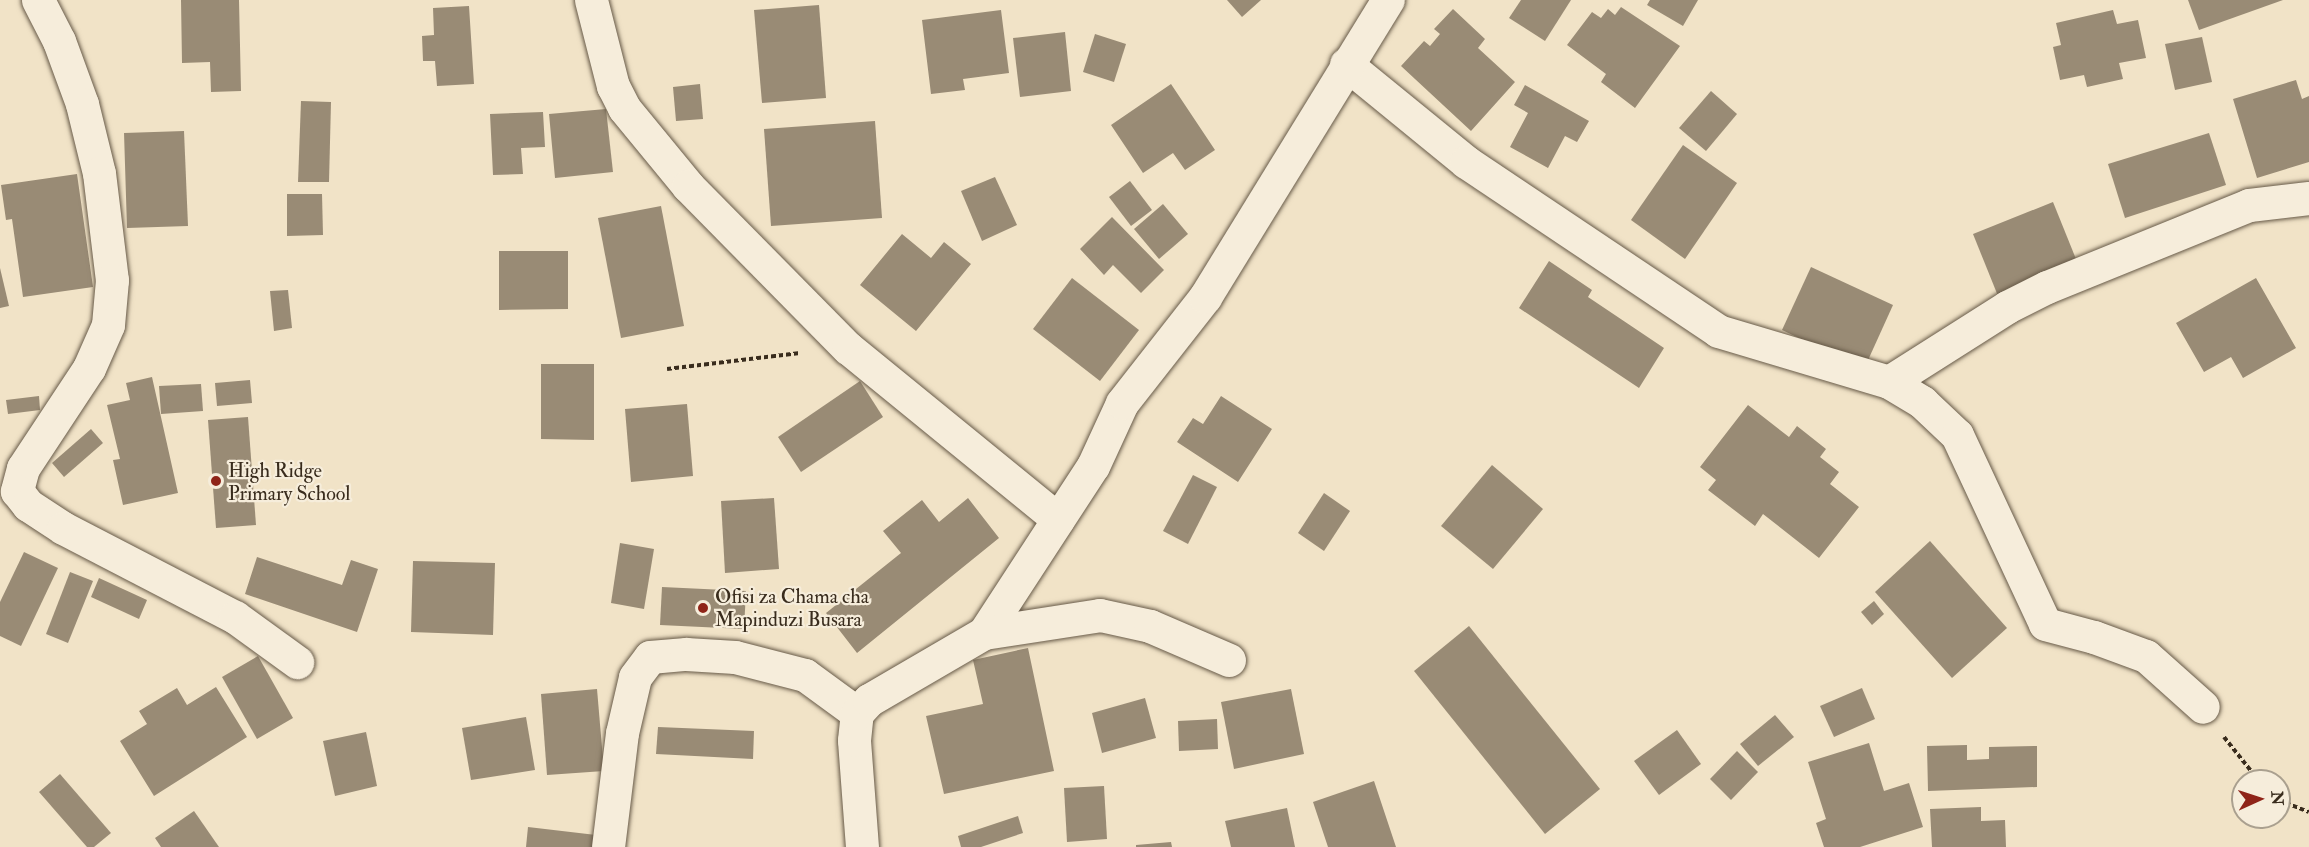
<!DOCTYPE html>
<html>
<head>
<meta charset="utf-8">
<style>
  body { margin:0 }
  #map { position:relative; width:2309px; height:847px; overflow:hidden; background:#f1e3c7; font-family:"IM FELL Double Pica",serif }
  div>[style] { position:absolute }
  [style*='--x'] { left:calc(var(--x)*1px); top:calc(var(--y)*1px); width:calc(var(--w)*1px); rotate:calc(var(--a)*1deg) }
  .building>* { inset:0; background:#998b75 }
  .path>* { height:4px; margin-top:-2px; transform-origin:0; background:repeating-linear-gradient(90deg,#392c1d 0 4.5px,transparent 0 7.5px) }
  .roads { filter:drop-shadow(0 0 2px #675a48) drop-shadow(0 0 2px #675a48) }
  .street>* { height:33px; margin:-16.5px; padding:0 16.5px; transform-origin:16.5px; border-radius:16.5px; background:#f6eddb }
  .dots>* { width:16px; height:16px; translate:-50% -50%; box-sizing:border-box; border:3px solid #f6eddb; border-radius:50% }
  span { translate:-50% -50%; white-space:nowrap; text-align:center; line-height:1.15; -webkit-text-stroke:4.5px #f6eddb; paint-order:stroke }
  .poi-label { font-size:20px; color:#392c1d }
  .left { translate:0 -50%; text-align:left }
  .north { position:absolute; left:2231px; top:769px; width:60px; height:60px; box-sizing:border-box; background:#f6eddb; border:2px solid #aaa08f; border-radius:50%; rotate:87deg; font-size:16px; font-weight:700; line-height:24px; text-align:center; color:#392c1d }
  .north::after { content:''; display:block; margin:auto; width:21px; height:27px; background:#8f2418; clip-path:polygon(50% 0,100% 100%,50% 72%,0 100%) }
</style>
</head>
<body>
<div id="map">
  <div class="building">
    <div style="clip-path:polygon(181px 0,239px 0,241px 91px,211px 92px,210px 62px,182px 63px)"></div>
    <div style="clip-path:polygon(1227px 0,1261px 0,1242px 17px)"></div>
    <div style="clip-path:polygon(1521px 0,1571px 0,1545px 41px,1509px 18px)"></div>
    <div style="clip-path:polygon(1650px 0,1698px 0,1683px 26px,1647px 5px)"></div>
    <div style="clip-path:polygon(2188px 0,2283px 0,2199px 30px)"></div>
    <div style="clip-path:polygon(819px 5px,826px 98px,762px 103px,754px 10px)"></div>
    <div style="clip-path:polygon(469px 6px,474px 84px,437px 86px,435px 61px,423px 61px,422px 36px,434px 35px,433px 8px)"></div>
    <div style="clip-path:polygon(1621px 7px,1680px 46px,1635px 108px,1601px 82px,1606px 74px,1567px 45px,1592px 12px,1601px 18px,1608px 9px,1615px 15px)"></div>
    <div style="clip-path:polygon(1453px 9px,1485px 39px,1478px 48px,1515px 82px,1471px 131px,1401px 66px,1424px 41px,1430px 46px,1440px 34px,1434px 29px)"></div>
    <div style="clip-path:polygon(1001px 10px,1009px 73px,963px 79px,965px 90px,931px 94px,922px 20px)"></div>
    <div style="clip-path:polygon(2113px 10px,2117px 24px,2138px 20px,2146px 58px,2119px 63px,2123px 79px,2087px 87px,2084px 75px,2060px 80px,2053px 47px,2061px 45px,2056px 23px)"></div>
    <div style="clip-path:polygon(1065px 32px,1071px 91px,1020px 97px,1013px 38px)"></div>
    <div style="clip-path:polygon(1095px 34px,1126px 44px,1114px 82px,1083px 72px)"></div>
    <div style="clip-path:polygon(2202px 37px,2212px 82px,2175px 90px,2165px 44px)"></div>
    <div style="clip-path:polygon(2296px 80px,2302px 99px,2309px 96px,2309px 162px,2257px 178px,2233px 99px)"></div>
    <div style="clip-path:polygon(700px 84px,703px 119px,676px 121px,673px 87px)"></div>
    <div style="clip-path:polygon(1171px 84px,1215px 150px,1185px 170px,1173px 153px,1143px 173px,1111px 125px)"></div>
    <div style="clip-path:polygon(1525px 85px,1589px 121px,1577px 142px,1565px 136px,1548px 168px,1510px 147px,1528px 113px,1514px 105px)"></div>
    <div style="clip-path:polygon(1711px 91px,1737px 114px,1706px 151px,1679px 128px)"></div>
    <div style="clip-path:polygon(301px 101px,331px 102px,329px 182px,298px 182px)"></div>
    <div style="clip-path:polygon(606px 109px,613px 172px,555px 178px,549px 114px)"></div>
    <div style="clip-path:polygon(543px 112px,545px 147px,521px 148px,523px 174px,493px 175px,490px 114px)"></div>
    <div style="clip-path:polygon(875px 121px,882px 218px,771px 226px,764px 129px)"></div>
    <div style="clip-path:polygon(184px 131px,188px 226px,127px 228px,124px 133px)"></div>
    <div style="clip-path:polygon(2209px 133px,2226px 185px,2125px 218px,2108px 164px)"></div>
    <div style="clip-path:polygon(1683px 145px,1737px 183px,1685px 259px,1631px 220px)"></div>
    <div style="clip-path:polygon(77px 174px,93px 287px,23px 297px,12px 219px,6px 220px,1px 185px)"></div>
    <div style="clip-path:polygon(995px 177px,1017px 225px,982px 241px,961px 191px)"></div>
    <div style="clip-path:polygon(1130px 181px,1152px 210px,1131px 226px,1109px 197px)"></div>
    <div style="clip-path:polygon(287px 194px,322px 194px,323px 235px,287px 236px)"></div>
    <div style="clip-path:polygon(2053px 202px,2078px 264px,1998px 296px,1973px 234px)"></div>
    <div style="clip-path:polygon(1163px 204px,1188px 234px,1159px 259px,1134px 229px)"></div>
    <div style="clip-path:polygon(661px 206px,684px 326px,621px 338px,598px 218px)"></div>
    <div style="clip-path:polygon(1112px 217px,1164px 270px,1141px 293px,1113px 265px,1104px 275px,1080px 249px)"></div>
    <div style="clip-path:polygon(902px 234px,931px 258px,944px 242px,971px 264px,916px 331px,860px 285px)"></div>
    <div style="clip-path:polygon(499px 251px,568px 251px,568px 309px,499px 310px)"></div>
    <div style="clip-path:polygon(1549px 261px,1592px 290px,1588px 297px,1664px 348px,1639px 388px,1519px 308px)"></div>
    <div style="clip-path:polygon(1811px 267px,1893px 305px,1864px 369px,1782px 330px)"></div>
    <div style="clip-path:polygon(0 268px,9px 306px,0 308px)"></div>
    <div style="clip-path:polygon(1072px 278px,1139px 330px,1100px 381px,1033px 329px)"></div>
    <div style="clip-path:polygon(2256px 278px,2296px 348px,2243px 378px,2231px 357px,2204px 372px,2176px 323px)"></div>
    <div style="clip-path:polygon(288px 290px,292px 328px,274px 331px,270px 291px)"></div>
    <div style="clip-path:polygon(541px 364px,594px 364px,594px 440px,541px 439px)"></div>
    <div style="clip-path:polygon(152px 377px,178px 493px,123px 505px,113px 460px,120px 459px,107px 405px,130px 400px,126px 383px)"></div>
    <div style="clip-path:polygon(250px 380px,252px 403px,217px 406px,215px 383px)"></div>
    <div style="clip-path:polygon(860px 381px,883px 417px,801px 472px,778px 437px)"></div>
    <div style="clip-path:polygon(201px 384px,203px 411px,161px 414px,159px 386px)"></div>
    <div style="clip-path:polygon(39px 396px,40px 410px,8px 414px,6px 400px)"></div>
    <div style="clip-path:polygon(1221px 396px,1272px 429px,1238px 482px,1177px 442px,1193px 418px,1203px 424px)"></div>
    <div style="clip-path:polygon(687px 404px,693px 476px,631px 482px,625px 409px)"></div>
    <div style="clip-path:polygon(1748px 405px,1789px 437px,1797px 426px,1826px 449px,1820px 457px,1839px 472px,1830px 484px,1859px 507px,1819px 558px,1763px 514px,1755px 526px,1708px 490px,1716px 480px,1700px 467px)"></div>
    <div style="clip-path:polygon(248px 417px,256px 525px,216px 528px,208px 420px)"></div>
    <div style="clip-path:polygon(91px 429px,103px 443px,64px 477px,52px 463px)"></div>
    <div style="clip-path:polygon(1492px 465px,1543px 509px,1493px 569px,1441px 526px)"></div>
    <div style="clip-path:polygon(1193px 475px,1217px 487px,1188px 544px,1163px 531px)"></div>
    <div style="clip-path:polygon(1324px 493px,1350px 511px,1324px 551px,1298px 533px)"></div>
    <div style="clip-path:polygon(774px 498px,779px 569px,725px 573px,721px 501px)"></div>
    <div style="clip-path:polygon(968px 498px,999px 538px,857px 653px,826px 613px,901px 553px,883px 531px,922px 500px,939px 522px)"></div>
    <div style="clip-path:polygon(1930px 541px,2007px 628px,1952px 678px,1875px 592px)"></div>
    <div style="clip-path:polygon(620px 543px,654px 549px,644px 609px,611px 603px)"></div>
    <div style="clip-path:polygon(24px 552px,58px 568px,21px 646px,0 636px,0 602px)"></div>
    <div style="clip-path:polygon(257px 557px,342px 585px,351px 560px,378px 569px,357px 632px,245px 594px)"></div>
    <div style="clip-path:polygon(413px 561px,495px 563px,493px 635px,411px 632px)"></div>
    <div style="clip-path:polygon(70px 572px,93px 581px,68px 643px,46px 634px)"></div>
    <div style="clip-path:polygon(99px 578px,147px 600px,139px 619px,91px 597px)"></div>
    <div style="clip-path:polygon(662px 587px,746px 591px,744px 629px,660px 625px)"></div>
    <div style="clip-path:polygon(1874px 601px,1884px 614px,1872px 625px,1861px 612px)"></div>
    <div style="clip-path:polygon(1469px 626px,1600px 789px,1545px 834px,1414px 671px)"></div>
    <div style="clip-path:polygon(1028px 648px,1054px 771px,944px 794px,926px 716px,983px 704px,973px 660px)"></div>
    <div style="clip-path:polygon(258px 656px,293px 718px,257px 739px,222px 677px)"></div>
    <div style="clip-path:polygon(216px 687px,247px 737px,154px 796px,120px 741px,147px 724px,139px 711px,177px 688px,187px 705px)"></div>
    <div style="clip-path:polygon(1862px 688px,1875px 719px,1834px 737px,1820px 706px)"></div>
    <div style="clip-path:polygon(597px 689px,604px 771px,547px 775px,541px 694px)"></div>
    <div style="clip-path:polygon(1291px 689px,1304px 754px,1234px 769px,1221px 702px)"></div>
    <div style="clip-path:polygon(1145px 698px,1156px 738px,1102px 753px,1092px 713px)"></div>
    <div style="clip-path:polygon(1775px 715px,1794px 737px,1758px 766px,1740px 744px)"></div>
    <div style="clip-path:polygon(526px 717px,535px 770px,471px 780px,462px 728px)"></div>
    <div style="clip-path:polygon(1217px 719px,1218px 749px,1179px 751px,1178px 721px)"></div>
    <div style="clip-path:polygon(658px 727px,754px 731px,753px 759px,656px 754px)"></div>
    <div style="clip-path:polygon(1677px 730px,1701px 764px,1659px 795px,1634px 761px)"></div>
    <div style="clip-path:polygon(366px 732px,377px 786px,335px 796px,323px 741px)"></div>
    <div style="clip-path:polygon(1869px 743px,1884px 791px,1909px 783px,1923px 827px,1860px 847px,1824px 847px,1816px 823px,1826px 819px,1808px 762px)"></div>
    <div style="clip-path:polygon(1967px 745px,1967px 760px,1989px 759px,1989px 747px,2037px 746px,2037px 787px,1928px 791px,1927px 746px)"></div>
    <div style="clip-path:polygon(1737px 751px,1758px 772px,1731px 800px,1710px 779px)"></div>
    <div style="clip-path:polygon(60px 774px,111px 833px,94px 847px,87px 847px,39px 792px)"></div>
    <div style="clip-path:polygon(1374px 781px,1396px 847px,1328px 847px,1313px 802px)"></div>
    <div style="clip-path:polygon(1104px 786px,1107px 839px,1067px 842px,1064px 788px)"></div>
    <div style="clip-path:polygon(1981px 807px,1981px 821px,2005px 820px,2006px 847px,1932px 847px,1930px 809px)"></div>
    <div style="clip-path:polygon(1287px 808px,1295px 847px,1231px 847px,1225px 821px)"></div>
    <div style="clip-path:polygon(194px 811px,219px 847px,161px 847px,155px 838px)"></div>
    <div style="clip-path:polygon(1018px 816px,1023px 833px,981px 847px,961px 847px,958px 836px)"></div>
    <div style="clip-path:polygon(528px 827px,596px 835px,595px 847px,526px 847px)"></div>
    <div style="clip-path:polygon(1171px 842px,1172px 847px,1136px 847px,1136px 845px)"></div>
  </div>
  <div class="path">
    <div style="--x:667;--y:369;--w:134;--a:-6.9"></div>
    <div style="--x:2224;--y:737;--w:56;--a:51.5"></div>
    <div style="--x:2279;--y:800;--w:32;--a:22"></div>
  </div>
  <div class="roads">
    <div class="street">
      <div style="--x:38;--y:0;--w:46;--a:62.9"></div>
      <div style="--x:59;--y:41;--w:67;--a:69.9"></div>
      <div style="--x:82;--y:104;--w:71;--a:76.2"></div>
      <div style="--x:99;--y:173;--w:108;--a:83.1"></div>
      <div style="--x:112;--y:280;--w:45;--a:95.1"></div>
      <div style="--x:108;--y:325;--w:47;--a:113.8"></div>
      <div style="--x:89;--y:368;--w:120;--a:123.4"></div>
      <div style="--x:23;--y:468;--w:24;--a:105"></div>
      <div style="--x:17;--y:491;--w:18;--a:52"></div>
      <div style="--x:28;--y:505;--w:42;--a:33.3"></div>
      <div style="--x:63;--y:528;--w:194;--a:27.4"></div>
      <div style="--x:235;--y:617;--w:77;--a:36"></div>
      <div style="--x:591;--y:0;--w:89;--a:75.7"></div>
      <div style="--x:613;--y:86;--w:25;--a:63"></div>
      <div style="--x:624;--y:108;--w:101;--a:50.6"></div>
      <div style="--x:688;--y:186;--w:228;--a:45.4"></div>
      <div style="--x:848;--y:348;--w:271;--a:39.2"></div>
      <div style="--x:1346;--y:64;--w:155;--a:39.2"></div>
      <div style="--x:1466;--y:162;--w:303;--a:33.8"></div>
      <div style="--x:1718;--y:331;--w:178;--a:16.6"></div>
      <div style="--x:1889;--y:382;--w:140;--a:-32.4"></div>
      <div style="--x:2007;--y:307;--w:45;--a:-26.6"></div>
      <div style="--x:2047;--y:287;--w:218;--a:-22.1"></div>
      <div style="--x:2249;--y:205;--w:60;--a:-6.7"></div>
      <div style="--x:1889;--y:382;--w:39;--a:31"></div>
      <div style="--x:1922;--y:402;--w:48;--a:43.3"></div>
      <div style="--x:1957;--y:435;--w:208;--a:65"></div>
      <div style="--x:2045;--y:624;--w:51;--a:14.9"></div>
      <div style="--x:2094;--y:637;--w:55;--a:20.1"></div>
      <div style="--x:2146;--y:656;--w:76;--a:41.8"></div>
      <div style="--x:984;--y:633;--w:199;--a:-56.9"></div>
      <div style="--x:1093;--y:466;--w:69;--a:-65.3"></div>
      <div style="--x:1122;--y:403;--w:135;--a:-51.9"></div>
      <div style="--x:1205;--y:297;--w:349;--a:-58.4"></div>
      <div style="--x:608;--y:847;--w:115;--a:-83"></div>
      <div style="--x:622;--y:733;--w:57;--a:-76.9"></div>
      <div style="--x:635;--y:677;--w:25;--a:-53"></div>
      <div style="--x:650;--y:657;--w:36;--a:-5"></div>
      <div style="--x:686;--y:654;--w:49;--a:3.5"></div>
      <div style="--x:735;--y:657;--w:72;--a:14.4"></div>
      <div style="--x:805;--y:675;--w:64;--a:36.2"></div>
      <div style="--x:862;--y:847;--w:107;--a:-94.3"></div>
      <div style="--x:854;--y:740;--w:27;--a:-84"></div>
      <div style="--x:857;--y:713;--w:18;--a:-47"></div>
      <div style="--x:869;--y:700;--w:133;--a:-30.2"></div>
      <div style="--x:984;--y:633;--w:117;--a:-8.8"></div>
      <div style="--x:1100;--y:615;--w:51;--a:12.4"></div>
      <div style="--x:1150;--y:626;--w:86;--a:23.3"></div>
    </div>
  </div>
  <div class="dots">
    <div style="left:216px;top:481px;background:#8f2418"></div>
    <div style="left:703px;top:608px;background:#8f2418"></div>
  </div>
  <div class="poi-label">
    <span class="left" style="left:228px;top:482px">High Ridge<br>Primary School</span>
    <span class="left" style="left:715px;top:608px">Ofisi za Chama cha<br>Mapinduzi Busara</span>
  </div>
  <div class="north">N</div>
</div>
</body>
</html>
